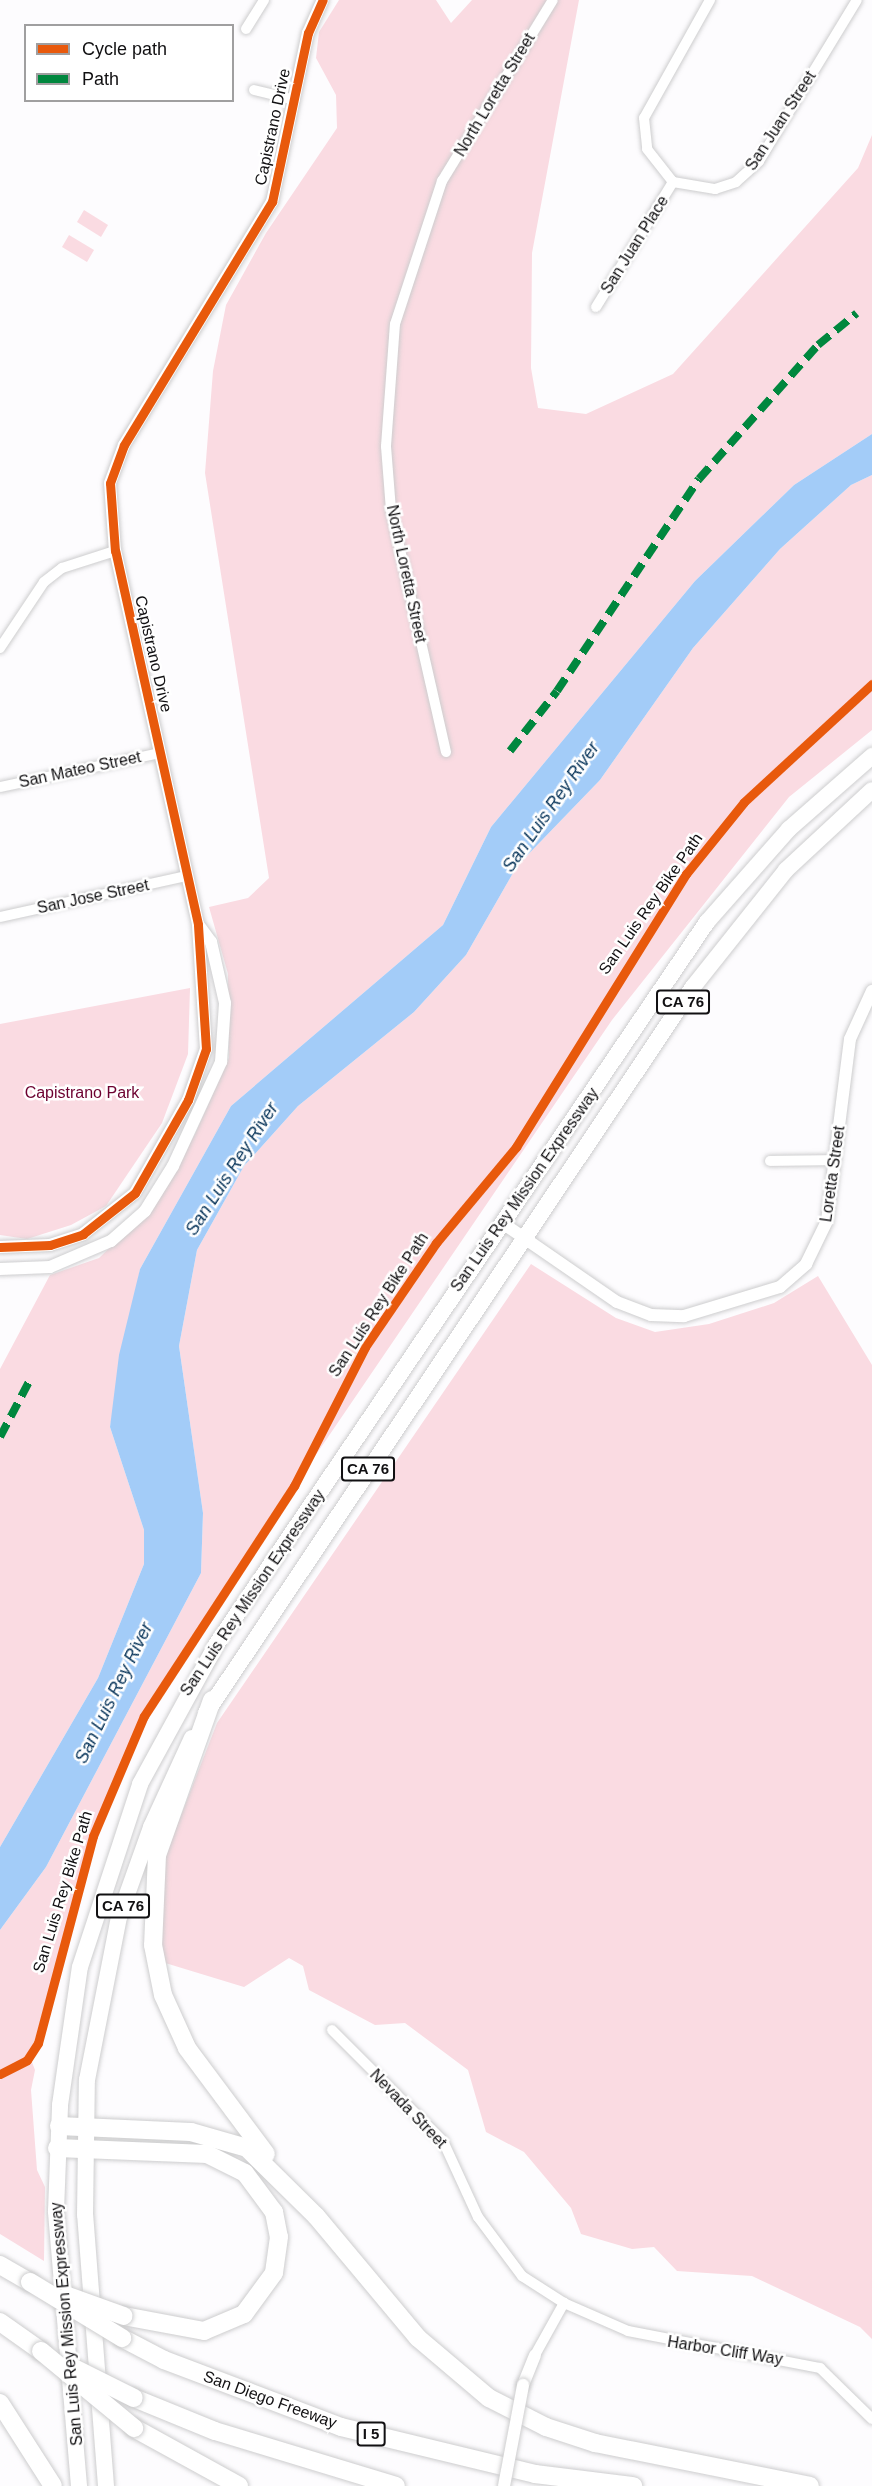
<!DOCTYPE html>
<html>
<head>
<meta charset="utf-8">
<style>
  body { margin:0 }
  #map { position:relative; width:872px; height:2486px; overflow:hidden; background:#fdfcfe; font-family:Helvetica,sans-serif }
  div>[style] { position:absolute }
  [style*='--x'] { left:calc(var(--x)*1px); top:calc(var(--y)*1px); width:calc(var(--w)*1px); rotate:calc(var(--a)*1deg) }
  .green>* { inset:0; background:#fadbe2 }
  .water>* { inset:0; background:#a3ccf8 }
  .roads { filter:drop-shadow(0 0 2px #cdcdce) drop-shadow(0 0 2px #cdcdce) }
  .minor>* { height:10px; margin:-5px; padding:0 5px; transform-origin:5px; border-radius:5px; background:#fff }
  .tertiary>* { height:12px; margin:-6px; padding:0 6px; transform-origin:6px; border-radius:6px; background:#fff }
  .trunk>* { height:16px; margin:-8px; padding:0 8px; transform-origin:8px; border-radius:8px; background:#fff }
  .motorway>* { height:18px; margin:-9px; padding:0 9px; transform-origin:9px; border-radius:9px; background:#fff }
  .bridges { filter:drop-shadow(0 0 2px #cdcdce) drop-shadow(0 0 2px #cdcdce) }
  .tertiary-bridge>* { height:12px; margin:-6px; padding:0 6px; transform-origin:6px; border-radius:6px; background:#fff }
  .motorway-bridge>* { height:18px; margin:-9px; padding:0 9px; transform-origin:9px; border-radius:9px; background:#fff }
  .quiet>* { height:8px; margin-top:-4px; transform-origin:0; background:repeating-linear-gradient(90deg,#00873e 0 15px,transparent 0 23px) }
  .cycleway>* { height:9px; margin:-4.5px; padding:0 4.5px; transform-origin:4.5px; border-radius:4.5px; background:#e8590c }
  span { translate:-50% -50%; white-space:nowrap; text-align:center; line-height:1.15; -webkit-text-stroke:5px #fff; paint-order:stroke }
  .shield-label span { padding:2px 4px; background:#fff; border:2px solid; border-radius:4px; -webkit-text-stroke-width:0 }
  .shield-label { font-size:15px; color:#111012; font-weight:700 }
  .street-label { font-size:16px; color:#111012 }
  .park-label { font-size:16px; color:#6c0030 }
  .water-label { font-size:18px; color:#063359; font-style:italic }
  .legend { position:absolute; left:24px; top:24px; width:210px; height:78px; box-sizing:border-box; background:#fff; border:2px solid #a09fa0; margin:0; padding:8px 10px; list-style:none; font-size:18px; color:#111012 }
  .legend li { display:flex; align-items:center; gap:12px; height:30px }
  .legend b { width:30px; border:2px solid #a09fa0 }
</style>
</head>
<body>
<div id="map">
  <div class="green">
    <div style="clip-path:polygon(339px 0,436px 0,451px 23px,472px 0,579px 0,532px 253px,531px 368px,538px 408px,586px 414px,673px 374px,858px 168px,872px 135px,872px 434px,794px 485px,695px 581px,491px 827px,443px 925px,231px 1106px,140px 1269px,110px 1427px,144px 1530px,144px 1564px,98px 1678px,0 1847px,0 1369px,50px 1275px,99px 1258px,155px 1204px,195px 1134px,229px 1058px,228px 974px,209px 907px,248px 898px,269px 878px,205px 473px,213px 371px,226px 305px,266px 233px,337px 128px,336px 95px,316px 58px,319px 32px)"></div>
    <div style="clip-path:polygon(84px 210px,108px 225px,101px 237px,77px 222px)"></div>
    <div style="clip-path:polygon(69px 235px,94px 250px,87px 262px,62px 247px)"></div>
    <div style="clip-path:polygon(872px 475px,872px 730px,789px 797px,612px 1020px,181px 1653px,144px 1716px,93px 1836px,30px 2057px,35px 2070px,31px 2090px,37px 2170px,45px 2187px,44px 2261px,0 2234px,0 1930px,46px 1867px,201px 1573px,203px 1513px,179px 1346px,197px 1250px,244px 1166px,298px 1106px,414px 1012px,466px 955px,517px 866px,600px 780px,693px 648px,780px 549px,851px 485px)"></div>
    <div style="clip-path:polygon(190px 988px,188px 1054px,162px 1123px,106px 1206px,71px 1225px,27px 1239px,0 1235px,0 1024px)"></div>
    <div style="clip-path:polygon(531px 1264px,616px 1318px,655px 1332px,709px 1324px,774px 1303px,818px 1276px,872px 1365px,872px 2339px,860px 2327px,752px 2276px,677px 2271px,654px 2247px,632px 2249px,581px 2234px,571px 2208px,524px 2152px,486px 2132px,468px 2070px,405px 2023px,375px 2025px,309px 1990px,303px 1966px,289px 1958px,244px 1987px,162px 1962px,157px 1877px,217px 1723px)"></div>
  </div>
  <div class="water">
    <div style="clip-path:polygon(872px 434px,872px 475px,851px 485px,780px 549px,693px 648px,600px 780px,517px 866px,466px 955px,414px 1012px,298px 1106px,244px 1166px,197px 1250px,179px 1346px,203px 1513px,201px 1573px,46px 1867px,0 1930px,0 1847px,98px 1678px,144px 1564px,144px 1530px,110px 1427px,119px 1355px,140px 1269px,231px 1106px,443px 925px,491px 827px,695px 581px,794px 485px)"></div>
  </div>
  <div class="roads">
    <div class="minor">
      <div style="--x:710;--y:0;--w:135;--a:119.2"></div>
      <div style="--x:644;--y:118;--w:31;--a:84"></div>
      <div style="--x:647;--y:149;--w:42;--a:51.8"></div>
      <div style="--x:673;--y:182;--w:43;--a:9.5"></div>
      <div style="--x:715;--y:189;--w:22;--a:-18"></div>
      <div style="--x:736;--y:182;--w:31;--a:-42"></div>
      <div style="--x:759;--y:161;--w:188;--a:-58.7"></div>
      <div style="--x:246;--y:29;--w:34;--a:-58"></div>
      <div style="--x:254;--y:90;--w:42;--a:13.7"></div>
      <div style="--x:596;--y:307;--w:147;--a:-58.4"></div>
      <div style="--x:0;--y:648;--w:79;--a:-56.3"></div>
      <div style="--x:44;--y:582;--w:23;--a:-38"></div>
      <div style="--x:62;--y:568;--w:56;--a:-17.8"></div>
      <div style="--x:446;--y:752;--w:248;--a:-102.8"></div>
      <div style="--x:391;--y:510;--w:64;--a:-94.5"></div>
      <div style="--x:386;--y:446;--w:122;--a:-85.8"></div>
      <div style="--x:395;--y:324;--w:151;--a:-71.8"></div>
      <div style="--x:442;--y:181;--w:212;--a:-58.5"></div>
      <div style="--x:0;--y:787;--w:164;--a:-12"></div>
      <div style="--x:0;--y:917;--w:191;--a:-12.4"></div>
      <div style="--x:770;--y:1161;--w:66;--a:-0.9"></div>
      <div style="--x:332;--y:2030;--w:157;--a:45"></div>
      <div style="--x:443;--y:2141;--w:84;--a:65.3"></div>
      <div style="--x:478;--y:2217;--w:74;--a:53.3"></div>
      <div style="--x:522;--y:2276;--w:50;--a:32.7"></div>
      <div style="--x:564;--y:2303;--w:70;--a:23.6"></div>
      <div style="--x:628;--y:2331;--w:196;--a:10.9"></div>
      <div style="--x:820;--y:2368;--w:73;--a:44.4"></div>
      <div style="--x:535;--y:2355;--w:60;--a:-60.9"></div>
    </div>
    <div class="tertiary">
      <div style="--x:501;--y:1222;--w:141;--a:34.6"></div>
      <div style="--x:617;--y:1302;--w:36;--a:21"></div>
      <div style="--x:651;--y:1315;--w:33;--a:2"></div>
      <div style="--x:684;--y:1316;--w:100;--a:-16.8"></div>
      <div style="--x:780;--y:1287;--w:35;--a:-41"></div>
      <div style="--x:806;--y:1264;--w:48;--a:-64"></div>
      <div style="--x:827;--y:1221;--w:183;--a:-82.8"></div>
      <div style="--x:850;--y:1039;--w:53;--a:-65.4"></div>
      <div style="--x:0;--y:1247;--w:50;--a:-2.3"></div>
      <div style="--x:50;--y:1245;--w:35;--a:-18"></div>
      <div style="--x:83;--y:1234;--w:66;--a:-38.3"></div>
      <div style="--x:135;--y:1193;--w:107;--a:-60.3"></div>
      <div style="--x:188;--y:1100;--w:54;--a:-70.6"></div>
      <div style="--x:206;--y:1049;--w:125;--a:-93.7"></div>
      <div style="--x:198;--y:924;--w:382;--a:-102.5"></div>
      <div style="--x:115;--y:551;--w:68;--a:-94.2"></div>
      <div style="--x:110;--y:483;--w:40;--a:-69.8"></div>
      <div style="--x:124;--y:445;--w:285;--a:-58.7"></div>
      <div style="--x:272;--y:202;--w:173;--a:-78"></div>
      <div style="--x:308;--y:33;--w:36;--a:-66"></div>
      <div style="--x:0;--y:1269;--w:50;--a:-2.3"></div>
      <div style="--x:50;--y:1267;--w:66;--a:-23.1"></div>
      <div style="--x:111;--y:1241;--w:45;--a:-41.4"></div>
      <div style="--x:145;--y:1211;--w:53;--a:-58.1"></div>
      <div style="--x:173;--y:1166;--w:115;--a:-65.2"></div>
      <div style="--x:221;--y:1062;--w:59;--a:-86.1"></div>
      <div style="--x:225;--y:1003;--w:63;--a:-102.9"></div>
      <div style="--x:211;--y:942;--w:22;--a:-126"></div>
      <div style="--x:523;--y:2385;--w:32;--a:-68"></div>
    </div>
    <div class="trunk">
      <div style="--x:206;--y:1713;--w:874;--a:-56.15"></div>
      <div style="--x:693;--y:987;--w:149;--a:-51.5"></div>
      <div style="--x:786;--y:870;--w:117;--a:-42.9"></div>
      <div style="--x:79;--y:2486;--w:276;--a:-94.8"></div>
      <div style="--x:56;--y:2211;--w:106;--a:-87.8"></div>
      <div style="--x:60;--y:2105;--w:139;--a:-81.8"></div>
      <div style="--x:80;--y:1967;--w:193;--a:-71.8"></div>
      <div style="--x:140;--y:1784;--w:158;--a:-61.3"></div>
      <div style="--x:216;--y:1645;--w:874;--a:-55.82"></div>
      <div style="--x:707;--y:922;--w:124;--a:-48.6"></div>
      <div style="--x:789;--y:829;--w:111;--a:-41.3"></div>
      <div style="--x:106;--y:2486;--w:272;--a:-94.4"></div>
      <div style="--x:85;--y:2215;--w:135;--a:-89.2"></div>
      <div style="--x:87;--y:2080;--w:166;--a:-78.9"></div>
      <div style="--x:119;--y:1917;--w:96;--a:-70.4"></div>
      <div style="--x:151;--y:1827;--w:98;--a:-65.3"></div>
    </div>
    <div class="motorway">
      <div style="--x:212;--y:1700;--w:164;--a:109.5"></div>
      <div style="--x:157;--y:1855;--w:90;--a:92.5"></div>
      <div style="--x:153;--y:1945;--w:51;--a:78.7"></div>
      <div style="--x:163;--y:1995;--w:58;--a:65.6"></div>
      <div style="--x:187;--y:2048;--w:132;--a:53.3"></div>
      <div style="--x:59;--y:2126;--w:132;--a:2.6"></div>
      <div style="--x:191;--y:2132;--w:58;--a:15.9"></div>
      <div style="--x:247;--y:2148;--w:97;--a:44.6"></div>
      <div style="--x:316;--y:2216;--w:159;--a:50.1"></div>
      <div style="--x:418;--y:2338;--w:93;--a:40.2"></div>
      <div style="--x:489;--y:2398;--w:64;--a:27"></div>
      <div style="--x:546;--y:2427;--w:52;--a:18.1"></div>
      <div style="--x:595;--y:2443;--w:219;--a:11.3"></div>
      <div style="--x:57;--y:2148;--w:150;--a:2.3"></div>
      <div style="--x:207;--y:2154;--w:42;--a:26.6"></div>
      <div style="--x:245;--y:2173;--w:49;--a:53.4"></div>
      <div style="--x:274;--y:2212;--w:25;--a:79"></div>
      <div style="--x:279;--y:2237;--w:36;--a:98"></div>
      <div style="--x:274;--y:2273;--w:51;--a:126.2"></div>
      <div style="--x:244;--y:2314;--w:43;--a:157"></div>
      <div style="--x:204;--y:2331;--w:81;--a:-169.4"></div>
      <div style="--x:0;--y:2265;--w:34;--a:30"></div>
      <div style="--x:0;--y:2322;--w:50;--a:35.3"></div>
      <div style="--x:122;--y:2338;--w:47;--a:27.6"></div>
      <div style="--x:164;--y:2360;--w:189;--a:20.7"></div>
      <div style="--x:341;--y:2427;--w:200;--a:13.6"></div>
      <div style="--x:535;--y:2474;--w:99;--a:7"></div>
      <div style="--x:134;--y:2398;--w:87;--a:22.2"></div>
      <div style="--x:215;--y:2431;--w:189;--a:16.9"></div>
      <div style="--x:0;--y:2403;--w:98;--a:57.4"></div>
      <div style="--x:134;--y:2428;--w:120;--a:28.9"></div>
    </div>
  </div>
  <div class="bridges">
    <div class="tertiary-bridge">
      <div style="--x:504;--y:2486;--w:103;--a:-79.3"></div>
    </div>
    <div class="motorway-bridge">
      <div style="--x:30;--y:2282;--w:108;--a:31.3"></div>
      <div style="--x:68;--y:2296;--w:59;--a:19.7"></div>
      <div style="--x:41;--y:2351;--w:121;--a:39.6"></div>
      <div style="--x:72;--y:2367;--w:69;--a:26.6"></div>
    </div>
  </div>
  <div class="quiet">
    <div style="--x:510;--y:751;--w:76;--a:-51.9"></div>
    <div style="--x:557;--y:691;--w:255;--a:-56.2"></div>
    <div style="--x:699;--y:479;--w:179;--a:-48.4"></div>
    <div style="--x:818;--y:345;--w:50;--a:-39.4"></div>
    <div style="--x:0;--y:1437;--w:67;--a:-62.3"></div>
  </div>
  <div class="cycleway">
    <div style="--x:0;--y:1247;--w:50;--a:-2.3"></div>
    <div style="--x:50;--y:1245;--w:35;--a:-18"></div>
    <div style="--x:83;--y:1234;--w:66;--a:-38.3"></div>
    <div style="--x:135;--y:1193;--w:107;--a:-60.3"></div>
    <div style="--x:188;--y:1100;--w:54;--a:-70.6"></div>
    <div style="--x:206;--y:1049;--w:125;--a:-93.7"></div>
    <div style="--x:198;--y:924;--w:382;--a:-102.5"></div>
    <div style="--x:115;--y:551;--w:68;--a:-94.2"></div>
    <div style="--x:110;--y:483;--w:40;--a:-69.8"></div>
    <div style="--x:124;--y:445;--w:285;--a:-58.7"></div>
    <div style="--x:272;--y:202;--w:173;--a:-78"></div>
    <div style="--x:308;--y:33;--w:36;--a:-66"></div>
    <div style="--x:0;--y:2074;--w:30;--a:-27"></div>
    <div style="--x:27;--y:2060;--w:20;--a:-57"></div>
    <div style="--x:38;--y:2043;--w:214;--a:-75.1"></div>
    <div style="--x:93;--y:1836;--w:130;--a:-67"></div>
    <div style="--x:144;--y:1716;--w:275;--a:-56.9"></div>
    <div style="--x:294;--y:1486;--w:156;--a:-62.9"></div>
    <div style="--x:365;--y:1347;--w:126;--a:-55.7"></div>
    <div style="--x:436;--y:1243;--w:125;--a:-50.2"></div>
    <div style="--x:516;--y:1147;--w:322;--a:-58.1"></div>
    <div style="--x:686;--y:874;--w:92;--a:-51.1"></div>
    <div style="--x:744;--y:802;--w:174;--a:-42.7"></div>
  </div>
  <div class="shield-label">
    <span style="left:683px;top:1002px">CA 76</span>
    <span style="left:368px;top:1469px">CA 76</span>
    <span style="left:123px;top:1906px">CA 76</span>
    <span style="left:371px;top:2434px">I 5</span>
  </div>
  <div class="street-label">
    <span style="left:495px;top:95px;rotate:-59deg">North Loretta Street</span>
    <span style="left:781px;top:121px;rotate:-57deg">San Juan Street</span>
    <span style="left:273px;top:127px;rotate:-78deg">Capistrano Drive</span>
    <span style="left:635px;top:245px;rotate:-58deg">San Juan Place</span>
    <span style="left:406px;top:574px;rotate:78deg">North Loretta Street</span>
    <span style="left:153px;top:654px;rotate:77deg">Capistrano Drive</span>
    <span style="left:80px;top:770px;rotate:-12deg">San Mateo Street</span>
    <span style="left:93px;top:897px;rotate:-12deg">San Jose Street</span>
    <span style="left:651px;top:904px;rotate:-55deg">San Luis Rey Bike Path</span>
    <span style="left:833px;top:1174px;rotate:-82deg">Loretta Street</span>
    <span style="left:525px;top:1190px;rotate:-55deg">San Luis Rey Mission Expressway</span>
    <span style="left:379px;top:1305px;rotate:-57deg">San Luis Rey Bike Path</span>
    <span style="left:253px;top:1593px;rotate:-56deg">San Luis Rey Mission Expressway</span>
    <span style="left:63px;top:1892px;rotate:-73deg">San Luis Rey Bike Path</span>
    <span style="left:408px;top:2109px;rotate:46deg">Nevada Street</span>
    <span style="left:67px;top:2324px;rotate:-95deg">San Luis Rey Mission Expressway</span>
    <span style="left:725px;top:2351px;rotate:9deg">Harbor Cliff Way</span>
    <span style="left:270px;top:2400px;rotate:20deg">San Diego Freeway</span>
  </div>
  <div class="park-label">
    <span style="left:82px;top:1093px">Capistrano Park</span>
  </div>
  <div class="water-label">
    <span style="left:551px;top:807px;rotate:-55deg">San Luis Rey River</span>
    <span style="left:232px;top:1169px;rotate:-57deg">San Luis Rey River</span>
    <span style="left:114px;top:1693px;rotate:-64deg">San Luis Rey River</span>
  </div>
  <ul class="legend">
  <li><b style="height:8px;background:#e8590c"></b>Cycle path</li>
  <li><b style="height:8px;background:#00873e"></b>Path</li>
  </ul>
</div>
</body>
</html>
